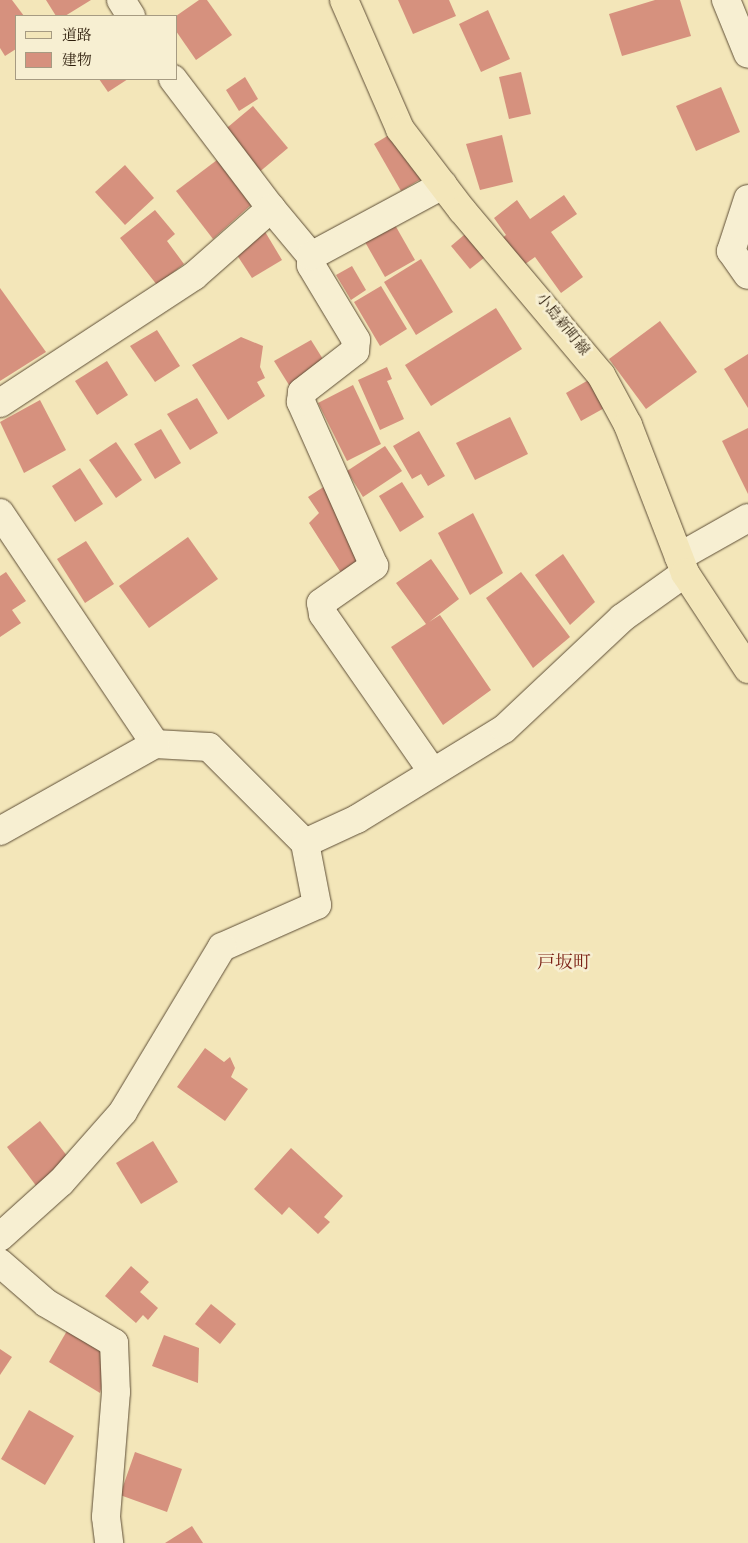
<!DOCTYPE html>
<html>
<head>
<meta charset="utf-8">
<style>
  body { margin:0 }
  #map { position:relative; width:748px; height:1543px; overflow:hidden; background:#f3e6b9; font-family:"Old Standard TT","Noto Serif JP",serif }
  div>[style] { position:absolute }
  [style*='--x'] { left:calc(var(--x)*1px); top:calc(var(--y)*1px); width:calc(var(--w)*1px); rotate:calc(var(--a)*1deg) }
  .building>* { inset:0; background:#d6917e }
  .roads { filter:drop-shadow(0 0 1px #5e4e36) drop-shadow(0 0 1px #5e4e36) }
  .minor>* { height:28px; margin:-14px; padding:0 14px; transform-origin:14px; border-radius:14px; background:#f7efd2 }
  .major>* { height:28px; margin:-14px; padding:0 14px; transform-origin:14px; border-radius:14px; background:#f3e6b9 }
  span { translate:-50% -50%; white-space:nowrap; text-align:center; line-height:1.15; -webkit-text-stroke:5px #f7efd2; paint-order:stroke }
  .street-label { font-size:15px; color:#2c1c0a }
  .quarter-label { font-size:18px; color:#7a1f14 }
  .legend { position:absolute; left:15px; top:15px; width:162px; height:65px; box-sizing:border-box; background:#f7efd2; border:1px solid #a69b82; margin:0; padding:6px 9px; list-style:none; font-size:15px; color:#2c1c0a }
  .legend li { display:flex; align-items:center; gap:10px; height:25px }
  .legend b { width:25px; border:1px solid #a69b82 }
</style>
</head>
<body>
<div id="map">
  <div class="building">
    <div style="clip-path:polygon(0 0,12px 0,24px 16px,16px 16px,16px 49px,5px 56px,0 48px)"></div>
    <div style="clip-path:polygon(46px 0,91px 0,65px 16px,56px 16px)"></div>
    <div style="clip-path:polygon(199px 0,207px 0,232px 35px,196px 60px,176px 31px,176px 16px)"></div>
    <div style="clip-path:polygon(398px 0,449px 0,456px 16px,413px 34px)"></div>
    <div style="clip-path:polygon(655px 0,680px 0,691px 36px,622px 56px,609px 14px)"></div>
    <div style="clip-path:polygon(488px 10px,510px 59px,481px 72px,459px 24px)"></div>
    <div style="clip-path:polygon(521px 72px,531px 114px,509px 119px,499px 77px)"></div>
    <div style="clip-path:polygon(245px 77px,258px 99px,239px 111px,226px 90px)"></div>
    <div style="clip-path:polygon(99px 79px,128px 79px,108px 92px)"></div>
    <div style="clip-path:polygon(721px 87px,740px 132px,696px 151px,676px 106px)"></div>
    <div style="clip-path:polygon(253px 106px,288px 148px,257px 174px,222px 132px)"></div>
    <div style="clip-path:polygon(394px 132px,421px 179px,401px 191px,374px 144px)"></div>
    <div style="clip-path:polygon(502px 135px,513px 182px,480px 190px,466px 144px)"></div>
    <div style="clip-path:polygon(217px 160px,252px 204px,213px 239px,176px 191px)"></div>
    <div style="clip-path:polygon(125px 165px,154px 198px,125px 225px,95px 192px)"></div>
    <div style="clip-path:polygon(564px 195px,577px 214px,551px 232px,583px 277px,561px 293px,535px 257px,521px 267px,501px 239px,506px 235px,494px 218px,517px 200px,530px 219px)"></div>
    <div style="clip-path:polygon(155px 210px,175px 234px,167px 241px,184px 264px,157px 285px,120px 238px)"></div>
    <div style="clip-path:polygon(391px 218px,415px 260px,385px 277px,361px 235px)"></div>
    <div style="clip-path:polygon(264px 230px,282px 260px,252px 278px,233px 249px)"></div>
    <div style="clip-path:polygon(470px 230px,489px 254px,470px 269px,451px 246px)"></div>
    <div style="clip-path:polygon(421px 259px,453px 312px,416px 335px,384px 282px)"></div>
    <div style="clip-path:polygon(352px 266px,366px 290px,351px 300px,336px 275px)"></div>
    <div style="clip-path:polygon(381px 286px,407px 329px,380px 346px,354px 302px)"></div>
    <div style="clip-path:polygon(0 288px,46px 352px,0 381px)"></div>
    <div style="clip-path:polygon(496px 308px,522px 349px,431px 406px,405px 365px)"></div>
    <div style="clip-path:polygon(660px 321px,697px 372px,646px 409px,609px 359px)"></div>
    <div style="clip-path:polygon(157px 330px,180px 366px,155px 382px,130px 346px)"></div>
    <div style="clip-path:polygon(241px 337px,263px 346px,260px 367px,265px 378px,257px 382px,265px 396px,228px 420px,192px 365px)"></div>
    <div style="clip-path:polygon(311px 340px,326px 364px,289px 385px,274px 361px)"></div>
    <div style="clip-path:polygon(748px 354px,748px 408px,724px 369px)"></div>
    <div style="clip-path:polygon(107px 361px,128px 395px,97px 415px,75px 381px)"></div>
    <div style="clip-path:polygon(387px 367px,392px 379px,387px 381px,404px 419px,380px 430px,358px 380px)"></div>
    <div style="clip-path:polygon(592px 378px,608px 406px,581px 421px,566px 393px)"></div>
    <div style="clip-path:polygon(353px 385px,381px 444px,347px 461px,318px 403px)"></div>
    <div style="clip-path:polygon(197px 398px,218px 433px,190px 450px,167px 414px)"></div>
    <div style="clip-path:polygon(40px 400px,66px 450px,24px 473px,0 422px)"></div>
    <div style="clip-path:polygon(510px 417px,528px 454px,475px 480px,456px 443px)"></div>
    <div style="clip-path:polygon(748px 428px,748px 494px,722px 441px)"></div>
    <div style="clip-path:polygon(161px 429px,181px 463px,155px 479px,134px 444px)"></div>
    <div style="clip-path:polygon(419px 431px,445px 476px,428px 486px,421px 474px,412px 479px,393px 446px)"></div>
    <div style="clip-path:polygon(116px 442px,142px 480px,116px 498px,89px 460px)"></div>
    <div style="clip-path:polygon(385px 446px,402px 471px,363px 497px,347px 471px)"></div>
    <div style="clip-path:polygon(80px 468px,103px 504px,75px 522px,52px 486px)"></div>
    <div style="clip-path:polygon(402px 482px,424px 517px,400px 532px,379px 496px)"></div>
    <div style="clip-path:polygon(325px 486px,371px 557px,343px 576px,309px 523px,319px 513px,308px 497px)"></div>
    <div style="clip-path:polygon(473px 513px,503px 573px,470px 595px,438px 533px)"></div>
    <div style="clip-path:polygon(188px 537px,218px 579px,149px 628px,119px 586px)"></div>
    <div style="clip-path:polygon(86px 541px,114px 584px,85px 603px,57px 559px)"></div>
    <div style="clip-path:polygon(563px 554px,595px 602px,570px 625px,535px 575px)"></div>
    <div style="clip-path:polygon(431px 559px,459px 599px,429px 622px,440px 615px,491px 690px,443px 725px,391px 647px,426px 624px,396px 583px)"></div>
    <div style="clip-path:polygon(6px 572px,26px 601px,12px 610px,21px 623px,0 637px,0 576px)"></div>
    <div style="clip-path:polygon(521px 572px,570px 637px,533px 668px,486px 598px)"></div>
    <div style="clip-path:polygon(205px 1048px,224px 1062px,230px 1057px,235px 1068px,231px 1077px,248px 1089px,225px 1121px,177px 1087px)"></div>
    <div style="clip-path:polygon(40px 1121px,71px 1161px,37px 1187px,7px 1147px)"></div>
    <div style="clip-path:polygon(153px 1141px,178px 1182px,141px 1204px,116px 1163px)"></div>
    <div style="clip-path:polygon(291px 1148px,343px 1196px,324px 1217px,330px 1222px,318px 1234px,289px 1207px,282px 1215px,254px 1189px)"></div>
    <div style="clip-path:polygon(131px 1266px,149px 1282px,140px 1292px,158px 1308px,148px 1320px,143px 1315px,136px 1323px,105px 1296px)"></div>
    <div style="clip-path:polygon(211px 1304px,236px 1324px,220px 1344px,195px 1324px)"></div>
    <div style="clip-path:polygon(68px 1329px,110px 1355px,100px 1393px,49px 1362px)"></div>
    <div style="clip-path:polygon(164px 1335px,199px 1348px,198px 1383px,152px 1366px)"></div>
    <div style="clip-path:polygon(0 1349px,12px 1357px,0 1375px)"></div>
    <div style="clip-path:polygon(29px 1410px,74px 1436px,45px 1485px,1px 1459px)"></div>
    <div style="clip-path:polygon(135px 1452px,182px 1469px,167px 1512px,120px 1495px)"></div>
    <div style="clip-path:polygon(192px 1526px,203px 1543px,165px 1543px)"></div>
  </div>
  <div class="roads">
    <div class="minor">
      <div style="--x:121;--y:0;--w:19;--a:58"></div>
      <div style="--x:726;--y:0;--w:58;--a:67.8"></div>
      <div style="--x:173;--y:79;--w:162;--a:52.8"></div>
      <div style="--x:748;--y:199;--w:55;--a:108.1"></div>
      <div style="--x:731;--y:251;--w:29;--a:55"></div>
      <div style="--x:0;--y:403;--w:232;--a:-33.2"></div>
      <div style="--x:194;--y:276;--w:103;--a:-41.4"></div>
      <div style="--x:271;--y:208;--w:62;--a:50.2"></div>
      <div style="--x:0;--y:513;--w:278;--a:56.1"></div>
      <div style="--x:155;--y:744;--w:54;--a:3.2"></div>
      <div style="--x:209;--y:747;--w:136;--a:45"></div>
      <div style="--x:305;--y:843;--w:63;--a:79"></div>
      <div style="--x:317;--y:905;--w:104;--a:156.1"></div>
      <div style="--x:222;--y:947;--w:192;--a:121"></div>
      <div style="--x:123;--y:1112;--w:94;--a:131.5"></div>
      <div style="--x:61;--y:1182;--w:82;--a:138"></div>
      <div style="--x:679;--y:557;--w:79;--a:-29.5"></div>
      <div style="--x:432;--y:771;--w:191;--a:-124.8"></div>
      <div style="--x:323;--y:614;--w:11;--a:-100"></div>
      <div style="--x:321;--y:603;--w:65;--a:-34.9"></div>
      <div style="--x:374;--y:566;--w:180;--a:-114"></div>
      <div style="--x:301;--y:402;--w:10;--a:-84"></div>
      <div style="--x:302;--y:392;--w:67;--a:-37.7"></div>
      <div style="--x:355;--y:351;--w:11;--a:-85"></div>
      <div style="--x:356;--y:340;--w:87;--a:-121"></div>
      <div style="--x:311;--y:265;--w:9;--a:-90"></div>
      <div style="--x:311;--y:256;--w:150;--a:-28.3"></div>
      <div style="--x:0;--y:831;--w:178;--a:-29.3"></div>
      <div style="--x:305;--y:843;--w:57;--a:-24.8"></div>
      <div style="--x:357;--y:819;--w:172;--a:-31.5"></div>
      <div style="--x:504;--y:729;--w:162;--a:-43.2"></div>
      <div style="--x:622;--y:618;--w:77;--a:-35.5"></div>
      <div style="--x:0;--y:1263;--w:61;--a:41"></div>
      <div style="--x:46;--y:1303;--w:79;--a:30.5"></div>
      <div style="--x:114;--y:1343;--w:49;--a:87.7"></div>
      <div style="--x:116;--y:1392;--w:125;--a:94.6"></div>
      <div style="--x:106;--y:1517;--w:26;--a:83"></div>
    </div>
    <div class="major">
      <div style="--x:344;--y:0;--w:141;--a:66.5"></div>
      <div style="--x:400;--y:129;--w:102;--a:52.6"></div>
      <div style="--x:462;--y:210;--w:216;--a:49.9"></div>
      <div style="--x:601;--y:375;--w:57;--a:61.6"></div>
      <div style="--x:628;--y:425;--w:159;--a:68.9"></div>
      <div style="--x:685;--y:573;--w:115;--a:56.7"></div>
    </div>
  </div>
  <div class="street-label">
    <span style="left:562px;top:325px;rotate:51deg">小島新町線</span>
  </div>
  <div class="quarter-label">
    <span style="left:564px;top:963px">戸坂町</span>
  </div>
  <ul class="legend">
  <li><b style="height:6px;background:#f3e6b9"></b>道路</li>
  <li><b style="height:14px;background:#d6917e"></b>建物</li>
  </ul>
</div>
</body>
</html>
